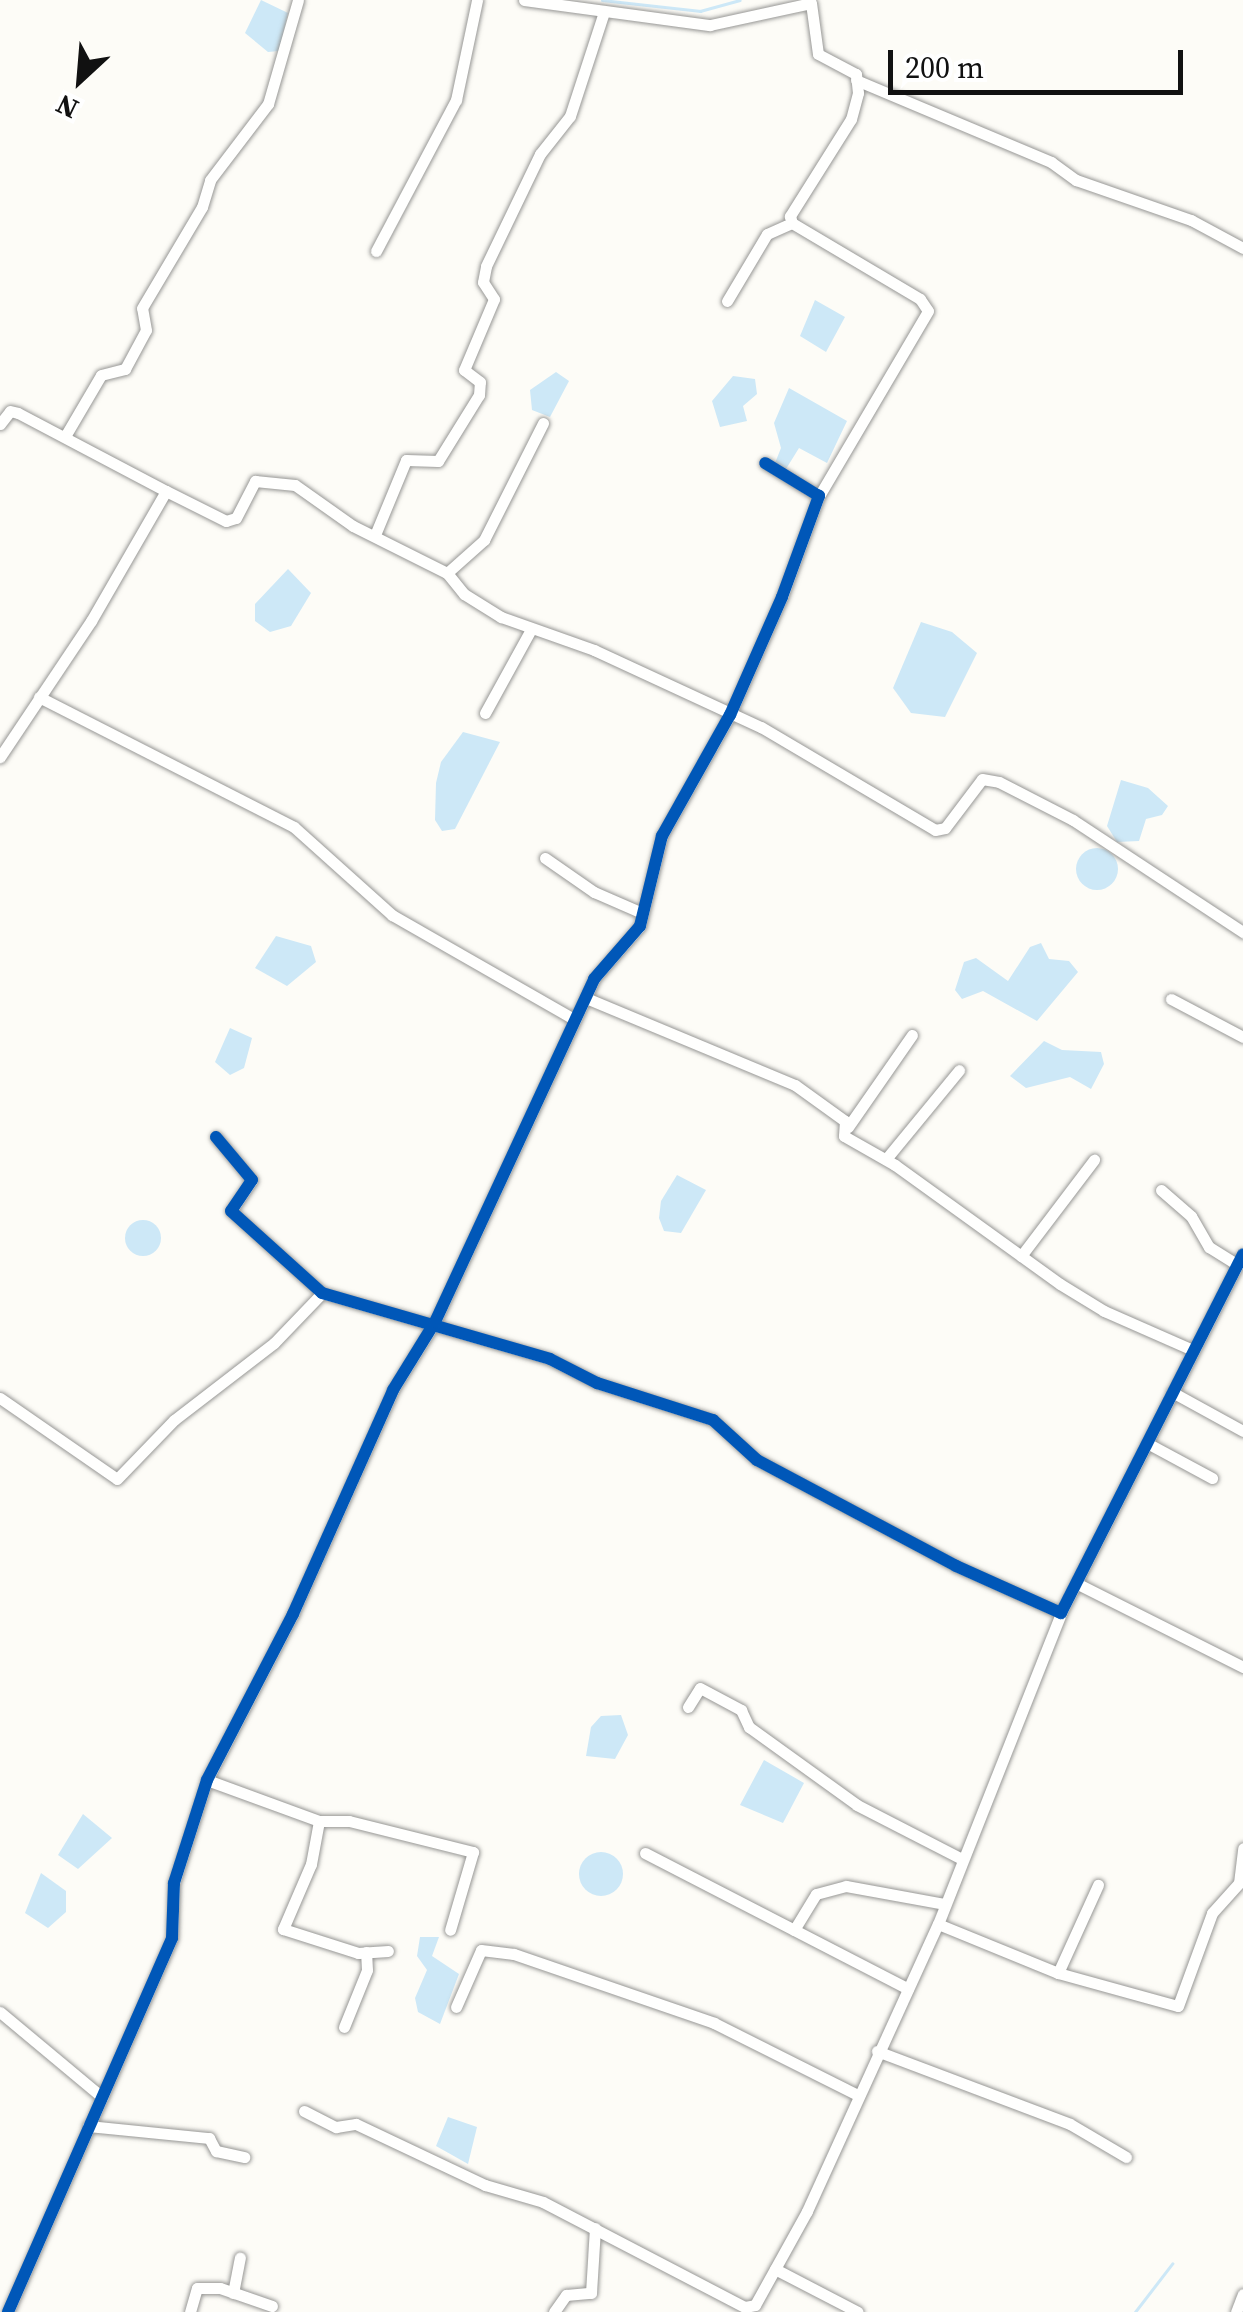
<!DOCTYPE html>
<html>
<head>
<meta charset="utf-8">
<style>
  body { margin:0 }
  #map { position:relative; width:1243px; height:2312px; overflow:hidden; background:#fdfcf7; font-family:"Source Serif 4",serif }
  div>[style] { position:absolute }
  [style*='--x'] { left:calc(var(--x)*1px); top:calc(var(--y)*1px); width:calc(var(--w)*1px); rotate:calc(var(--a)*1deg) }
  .water>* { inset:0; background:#cde8f7 }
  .round { border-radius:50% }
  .stream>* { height:2.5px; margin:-1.25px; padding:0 1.25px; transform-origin:1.25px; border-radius:1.25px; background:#cde8f7 }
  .roads { filter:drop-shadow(0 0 2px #979795) drop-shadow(0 0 2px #979795) }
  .minor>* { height:11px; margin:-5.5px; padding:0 5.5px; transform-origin:5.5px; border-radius:5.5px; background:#fffffe }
  .cycleway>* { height:12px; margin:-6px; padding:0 6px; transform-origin:6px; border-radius:6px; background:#0057b8 }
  span { translate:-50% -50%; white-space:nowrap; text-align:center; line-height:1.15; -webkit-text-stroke:10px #fff; paint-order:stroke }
  .north { position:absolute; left:30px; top:30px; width:100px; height:100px; -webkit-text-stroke:8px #fff; paint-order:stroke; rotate:206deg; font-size:28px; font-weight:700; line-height:40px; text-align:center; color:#111 }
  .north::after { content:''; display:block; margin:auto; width:35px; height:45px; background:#111; clip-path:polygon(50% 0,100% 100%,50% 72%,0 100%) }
  .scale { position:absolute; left:888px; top:50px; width:295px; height:45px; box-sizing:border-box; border:5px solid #111; border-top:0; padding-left:12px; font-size:30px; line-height:35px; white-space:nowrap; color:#111; -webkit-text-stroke:8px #fff; paint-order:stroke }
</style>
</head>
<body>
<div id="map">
  <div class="water">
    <div style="clip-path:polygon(261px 0,288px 13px,279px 51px,268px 52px,245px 33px)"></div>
    <div style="clip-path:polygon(815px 300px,845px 317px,826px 352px,800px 336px)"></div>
    <div style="clip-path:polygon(556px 372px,569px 381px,550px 417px,532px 410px,530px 390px)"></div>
    <div style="clip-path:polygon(733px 376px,755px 379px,757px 394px,743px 406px,747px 421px,720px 427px,712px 401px)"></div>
    <div style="clip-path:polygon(789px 388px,847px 421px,827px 463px,799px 448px,786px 469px,775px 463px,781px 448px,774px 423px)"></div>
    <div style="clip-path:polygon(288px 569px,311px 593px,291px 626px,270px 632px,255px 621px,255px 604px)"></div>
    <div style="clip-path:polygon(921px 622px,952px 632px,977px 653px,945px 717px,911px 713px,893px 688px)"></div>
    <div style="clip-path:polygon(463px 732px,500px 742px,455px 829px,442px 831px,435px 820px,436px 783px,441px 762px)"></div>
    <div style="clip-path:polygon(1121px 780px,1148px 788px,1168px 806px,1162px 815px,1146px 819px,1139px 841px,1117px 842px,1107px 826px)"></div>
    <div class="round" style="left:1076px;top:848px;width:42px;height:42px"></div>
    <div style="clip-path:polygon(276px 936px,311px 946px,316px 962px,287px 986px,255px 968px)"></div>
    <div style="clip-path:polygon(1041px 943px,1049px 959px,1069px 961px,1078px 972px,1037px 1021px,983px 991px,962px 999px,955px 990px,964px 962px,976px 958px,1008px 981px,1030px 947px)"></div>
    <div style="clip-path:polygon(230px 1028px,252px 1038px,244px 1068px,230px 1075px,215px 1062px)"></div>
    <div style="clip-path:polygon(1044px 1041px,1062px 1050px,1101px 1052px,1104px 1064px,1091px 1089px,1070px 1077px,1026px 1088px,1010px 1076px)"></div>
    <div style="clip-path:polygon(677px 1175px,706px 1190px,681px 1233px,664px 1231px,659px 1218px,661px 1201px)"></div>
    <div class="round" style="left:125px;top:1220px;width:36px;height:36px"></div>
    <div style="clip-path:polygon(621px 1715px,628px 1735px,615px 1759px,586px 1756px,591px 1727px,601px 1716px)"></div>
    <div style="clip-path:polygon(764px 1760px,804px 1783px,783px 1823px,740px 1805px)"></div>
    <div style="clip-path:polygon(83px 1814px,112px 1838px,78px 1869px,58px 1855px)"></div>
    <div class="round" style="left:579px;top:1852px;width:44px;height:44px"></div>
    <div style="clip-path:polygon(41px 1873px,66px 1891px,66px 1912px,48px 1928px,25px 1913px)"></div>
    <div style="clip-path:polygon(420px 1937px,439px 1937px,432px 1956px,459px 1974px,440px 2024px,418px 2012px,415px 1998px,427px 1970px,417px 1956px)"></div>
    <div style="clip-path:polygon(448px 2117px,477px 2127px,468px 2164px,436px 2146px)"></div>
  </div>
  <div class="stream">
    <div style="--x:602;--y:0;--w:99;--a:6.4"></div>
    <div style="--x:700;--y:11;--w:41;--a:-15.4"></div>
    <div style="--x:1135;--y:2312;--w:61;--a:-52.4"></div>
  </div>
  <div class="roads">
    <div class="minor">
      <div style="--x:524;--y:0;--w:188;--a:7.7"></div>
      <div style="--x:710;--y:25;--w:103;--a:-12.3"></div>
      <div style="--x:811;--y:3;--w:51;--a:82.2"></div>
      <div style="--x:818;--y:54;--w:43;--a:27.8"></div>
      <div style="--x:856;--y:74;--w:19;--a:84"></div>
      <div style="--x:858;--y:93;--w:27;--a:105"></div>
      <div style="--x:851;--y:119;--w:115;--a:122.2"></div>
      <div style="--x:790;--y:216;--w:7;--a:74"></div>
      <div style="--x:856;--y:80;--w:212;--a:22.8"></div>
      <div style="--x:1051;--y:162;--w:31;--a:36"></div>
      <div style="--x:1076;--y:180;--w:122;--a:19.2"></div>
      <div style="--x:1191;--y:220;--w:59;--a:28.3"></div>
      <div style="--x:792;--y:223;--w:149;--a:30.7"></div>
      <div style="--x:920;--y:299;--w:14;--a:56"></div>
      <div style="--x:928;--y:311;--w:215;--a:120.5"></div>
      <div style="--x:376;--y:251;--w:171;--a:-62.1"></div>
      <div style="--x:456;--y:100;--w:102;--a:-78.1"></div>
      <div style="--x:727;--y:301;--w:78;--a:-59.2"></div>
      <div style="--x:767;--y:234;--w:27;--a:-24"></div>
      <div style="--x:0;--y:424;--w:16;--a:-52"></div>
      <div style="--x:10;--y:411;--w:8;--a:14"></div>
      <div style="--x:18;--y:413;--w:167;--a:27.8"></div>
      <div style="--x:166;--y:491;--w:150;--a:120"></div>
      <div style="--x:91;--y:621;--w:164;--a:123.8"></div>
      <div style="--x:67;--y:433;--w:67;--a:-59.6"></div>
      <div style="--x:101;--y:375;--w:25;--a:-14"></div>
      <div style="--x:125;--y:369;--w:44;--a:-61.7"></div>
      <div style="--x:146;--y:330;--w:22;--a:-100"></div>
      <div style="--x:142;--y:308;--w:117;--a:-59.3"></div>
      <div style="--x:202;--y:207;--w:28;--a:-73"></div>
      <div style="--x:210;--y:180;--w:96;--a:-52.7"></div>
      <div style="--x:268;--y:104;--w:108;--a:-73.9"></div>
      <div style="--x:166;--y:491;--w:67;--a:26.6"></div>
      <div style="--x:226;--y:521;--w:10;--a:-17"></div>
      <div style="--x:236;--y:518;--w:42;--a:-62.8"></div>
      <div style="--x:255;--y:481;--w:40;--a:5.7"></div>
      <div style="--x:295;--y:485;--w:71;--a:35.3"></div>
      <div style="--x:353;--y:526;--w:105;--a:26.6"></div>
      <div style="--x:447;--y:573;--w:27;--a:51"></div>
      <div style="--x:464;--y:594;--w:44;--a:31.9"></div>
      <div style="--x:501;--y:617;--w:99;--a:19.5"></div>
      <div style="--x:594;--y:650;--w:184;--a:24.8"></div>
      <div style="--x:761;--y:727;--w:202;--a:30.6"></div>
      <div style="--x:935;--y:830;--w:10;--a:-11"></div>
      <div style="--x:945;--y:828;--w:61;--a:-52.9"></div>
      <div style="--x:982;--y:779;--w:17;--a:10"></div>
      <div style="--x:999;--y:782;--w:83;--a:27.2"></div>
      <div style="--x:1073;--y:820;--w:204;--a:33.4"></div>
      <div style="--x:375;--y:535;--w:81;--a:-67.5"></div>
      <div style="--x:406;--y:460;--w:32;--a:2"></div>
      <div style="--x:438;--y:461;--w:78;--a:-58.2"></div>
      <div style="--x:479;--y:395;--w:13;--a:-86"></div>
      <div style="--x:480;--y:382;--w:20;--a:-143"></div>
      <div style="--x:464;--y:370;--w:77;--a:-67.1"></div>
      <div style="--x:494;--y:299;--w:20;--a:-123"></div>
      <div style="--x:483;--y:282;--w:16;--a:-79"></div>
      <div style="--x:486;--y:266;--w:124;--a:-64.3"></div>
      <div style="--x:540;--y:154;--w:48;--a:-51.7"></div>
      <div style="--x:570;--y:116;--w:106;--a:-71.9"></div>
      <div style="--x:447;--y:573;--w:50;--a:-41.7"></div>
      <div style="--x:484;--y:540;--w:131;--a:-63.2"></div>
      <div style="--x:39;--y:697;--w:286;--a:27"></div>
      <div style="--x:294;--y:827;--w:132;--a:41.9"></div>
      <div style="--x:392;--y:915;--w:211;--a:29.8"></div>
      <div style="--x:485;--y:713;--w:94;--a:-61.2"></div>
      <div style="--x:545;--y:858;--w:60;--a:34.8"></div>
      <div style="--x:594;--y:892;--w:52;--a:23.6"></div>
      <div style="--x:586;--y:998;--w:226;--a:22.6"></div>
      <div style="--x:795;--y:1085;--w:62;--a:35.8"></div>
      <div style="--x:845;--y:1121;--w:15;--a:94"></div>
      <div style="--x:844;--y:1136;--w:59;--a:29.6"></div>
      <div style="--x:895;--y:1165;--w:203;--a:35.8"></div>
      <div style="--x:1060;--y:1284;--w:52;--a:31.5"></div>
      <div style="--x:1104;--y:1311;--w:97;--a:23.7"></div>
      <div style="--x:1171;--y:999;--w:81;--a:27.8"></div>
      <div style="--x:848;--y:1127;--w:112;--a:-55.2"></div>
      <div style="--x:216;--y:1137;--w:56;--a:50.1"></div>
      <div style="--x:252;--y:1180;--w:37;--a:124"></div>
      <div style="--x:231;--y:1211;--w:122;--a:42"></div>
      <div style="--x:322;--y:1293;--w:237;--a:16.1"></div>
      <div style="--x:550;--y:1359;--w:53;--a:27.1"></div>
      <div style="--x:597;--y:1383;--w:122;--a:17.7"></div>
      <div style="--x:713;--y:1420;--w:59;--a:42.3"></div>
      <div style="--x:757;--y:1460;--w:225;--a:28"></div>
      <div style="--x:956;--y:1566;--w:115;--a:24.1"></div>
      <div style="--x:1061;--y:1613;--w:402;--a:-63.1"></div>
      <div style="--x:886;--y:1159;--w:115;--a:-50.6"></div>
      <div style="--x:1161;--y:1190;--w:40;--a:41"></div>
      <div style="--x:1191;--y:1216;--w:36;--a:60"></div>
      <div style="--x:1209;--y:1247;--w:34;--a:32"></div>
      <div style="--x:1021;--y:1256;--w:121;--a:-52.8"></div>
      <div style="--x:1172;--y:1392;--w:81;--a:28.8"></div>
      <div style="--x:0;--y:1398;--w:142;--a:34.7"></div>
      <div style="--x:117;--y:1479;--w:82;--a:-46"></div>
      <div style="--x:174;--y:1420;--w:126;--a:-37.6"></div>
      <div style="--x:274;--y:1343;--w:69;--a:-46.2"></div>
      <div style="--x:1147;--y:1443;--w:74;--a:28.3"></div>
      <div style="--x:1076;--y:1583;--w:187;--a:26.7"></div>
      <div style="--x:688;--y:1707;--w:22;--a:-58"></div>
      <div style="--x:700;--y:1688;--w:47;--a:28.2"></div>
      <div style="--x:741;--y:1710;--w:19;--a:65"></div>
      <div style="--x:749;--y:1727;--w:133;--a:35.8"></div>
      <div style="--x:857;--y:1805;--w:116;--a:27.2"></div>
      <div style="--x:207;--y:1780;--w:119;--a:20.1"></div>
      <div style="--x:319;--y:1821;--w:30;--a:0"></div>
      <div style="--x:349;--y:1821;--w:128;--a:14"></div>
      <div style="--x:473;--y:1852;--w:81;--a:106.4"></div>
      <div style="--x:319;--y:1821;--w:44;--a:100.5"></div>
      <div style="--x:311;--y:1864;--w:71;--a:113.3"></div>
      <div style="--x:283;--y:1929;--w:79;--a:17.7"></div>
      <div style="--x:358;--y:1953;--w:30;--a:-4"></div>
      <div style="--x:645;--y:1853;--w:296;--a:27.3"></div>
      <div style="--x:938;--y:1924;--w:130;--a:22.2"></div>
      <div style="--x:1058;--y:1973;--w:124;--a:15.4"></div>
      <div style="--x:1178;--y:2006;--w:99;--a:-69.9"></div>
      <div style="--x:1212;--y:1913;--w:40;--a:-48"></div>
      <div style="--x:1239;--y:1883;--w:35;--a:-83"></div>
      <div style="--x:794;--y:1930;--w:42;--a:-58.6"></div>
      <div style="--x:816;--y:1894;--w:31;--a:-15"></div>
      <div style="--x:846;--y:1886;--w:101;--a:10.3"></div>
      <div style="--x:1058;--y:1973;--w:97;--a:-65.6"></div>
      <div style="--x:456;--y:2007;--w:62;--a:-66.3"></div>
      <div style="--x:481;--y:1950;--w:33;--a:7"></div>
      <div style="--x:514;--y:1954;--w:212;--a:19"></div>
      <div style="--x:714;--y:2023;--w:161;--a:26.6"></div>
      <div style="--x:0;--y:2012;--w:133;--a:39.8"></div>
      <div style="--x:344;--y:2027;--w:61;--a:-68"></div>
      <div style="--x:367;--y:1970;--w:18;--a:-93"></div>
      <div style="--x:877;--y:2051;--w:206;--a:20.7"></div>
      <div style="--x:1070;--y:2124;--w:65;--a:30.5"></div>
      <div style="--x:304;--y:2111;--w:36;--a:27"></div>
      <div style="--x:336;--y:2127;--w:20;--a:-9"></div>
      <div style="--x:356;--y:2124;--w:143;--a:25.3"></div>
      <div style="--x:485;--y:2185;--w:60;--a:16.3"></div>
      <div style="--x:543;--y:2202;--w:228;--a:27.5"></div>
      <div style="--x:745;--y:2307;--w:10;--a:-11"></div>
      <div style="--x:755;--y:2305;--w:107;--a:-61"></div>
      <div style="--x:807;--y:2211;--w:315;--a:-65.5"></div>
      <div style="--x:938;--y:1924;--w:334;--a:-68.4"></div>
      <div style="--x:88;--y:2126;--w:122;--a:5.7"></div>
      <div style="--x:209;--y:2138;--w:15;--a:62"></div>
      <div style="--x:216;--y:2151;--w:29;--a:12"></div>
      <div style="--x:775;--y:2269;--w:93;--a:27.4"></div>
      <div style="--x:233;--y:2293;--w:36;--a:-79"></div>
      <div style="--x:8;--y:2312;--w:408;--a:-66.3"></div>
      <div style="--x:172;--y:1938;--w:55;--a:-87.9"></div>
      <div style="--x:174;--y:1883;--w:108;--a:-72.2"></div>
      <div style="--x:207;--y:1780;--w:187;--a:-62.6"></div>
      <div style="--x:293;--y:1614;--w:245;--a:-65.9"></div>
      <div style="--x:393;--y:1390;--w:80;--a:-58.3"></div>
      <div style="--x:435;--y:1322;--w:378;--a:-65.1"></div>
      <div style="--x:594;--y:979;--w:70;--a:-49"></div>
      <div style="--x:640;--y:926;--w:93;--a:-76.3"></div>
      <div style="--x:662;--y:836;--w:139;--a:-60.7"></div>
      <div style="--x:730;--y:715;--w:129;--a:-66.2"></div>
      <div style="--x:782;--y:597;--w:108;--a:-69.9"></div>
      <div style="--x:819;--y:496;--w:63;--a:-148.6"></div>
      <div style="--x:190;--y:2312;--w:25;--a:-74"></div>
      <div style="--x:197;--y:2288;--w:23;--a:0"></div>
      <div style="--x:220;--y:2288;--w:55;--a:19.1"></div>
      <div style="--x:554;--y:2312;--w:21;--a:-55"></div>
      <div style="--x:566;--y:2295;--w:25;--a:-5"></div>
      <div style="--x:591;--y:2293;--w:65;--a:-86.5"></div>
      <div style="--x:1236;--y:2312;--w:19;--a:-69"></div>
    </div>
  </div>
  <div class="cycleway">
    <div style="--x:216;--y:1137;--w:56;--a:50.1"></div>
    <div style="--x:252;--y:1180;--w:37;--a:124"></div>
    <div style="--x:231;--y:1211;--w:122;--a:42"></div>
    <div style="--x:322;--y:1293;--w:237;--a:16.1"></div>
    <div style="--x:550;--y:1359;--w:53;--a:27.1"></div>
    <div style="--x:597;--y:1383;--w:122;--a:17.7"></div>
    <div style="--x:713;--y:1420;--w:59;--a:42.3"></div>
    <div style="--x:757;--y:1460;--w:225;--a:28"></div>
    <div style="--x:956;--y:1566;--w:115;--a:24.1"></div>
    <div style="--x:1061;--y:1613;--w:402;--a:-63.1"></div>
    <div style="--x:8;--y:2312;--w:408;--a:-66.3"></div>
    <div style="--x:172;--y:1938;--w:55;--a:-87.9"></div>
    <div style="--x:174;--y:1883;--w:108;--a:-72.2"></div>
    <div style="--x:207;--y:1780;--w:187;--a:-62.6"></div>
    <div style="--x:293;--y:1614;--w:245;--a:-65.9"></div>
    <div style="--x:393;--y:1390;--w:80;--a:-58.3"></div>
    <div style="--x:435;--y:1322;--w:378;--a:-65.1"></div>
    <div style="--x:594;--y:979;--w:70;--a:-49"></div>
    <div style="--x:640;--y:926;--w:93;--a:-76.3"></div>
    <div style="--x:662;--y:836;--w:139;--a:-60.7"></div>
    <div style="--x:730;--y:715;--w:129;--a:-66.2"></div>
    <div style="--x:782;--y:597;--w:108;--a:-69.9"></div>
    <div style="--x:819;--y:496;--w:63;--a:-148.6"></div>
  </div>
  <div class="north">N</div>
  <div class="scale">200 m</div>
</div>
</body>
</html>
